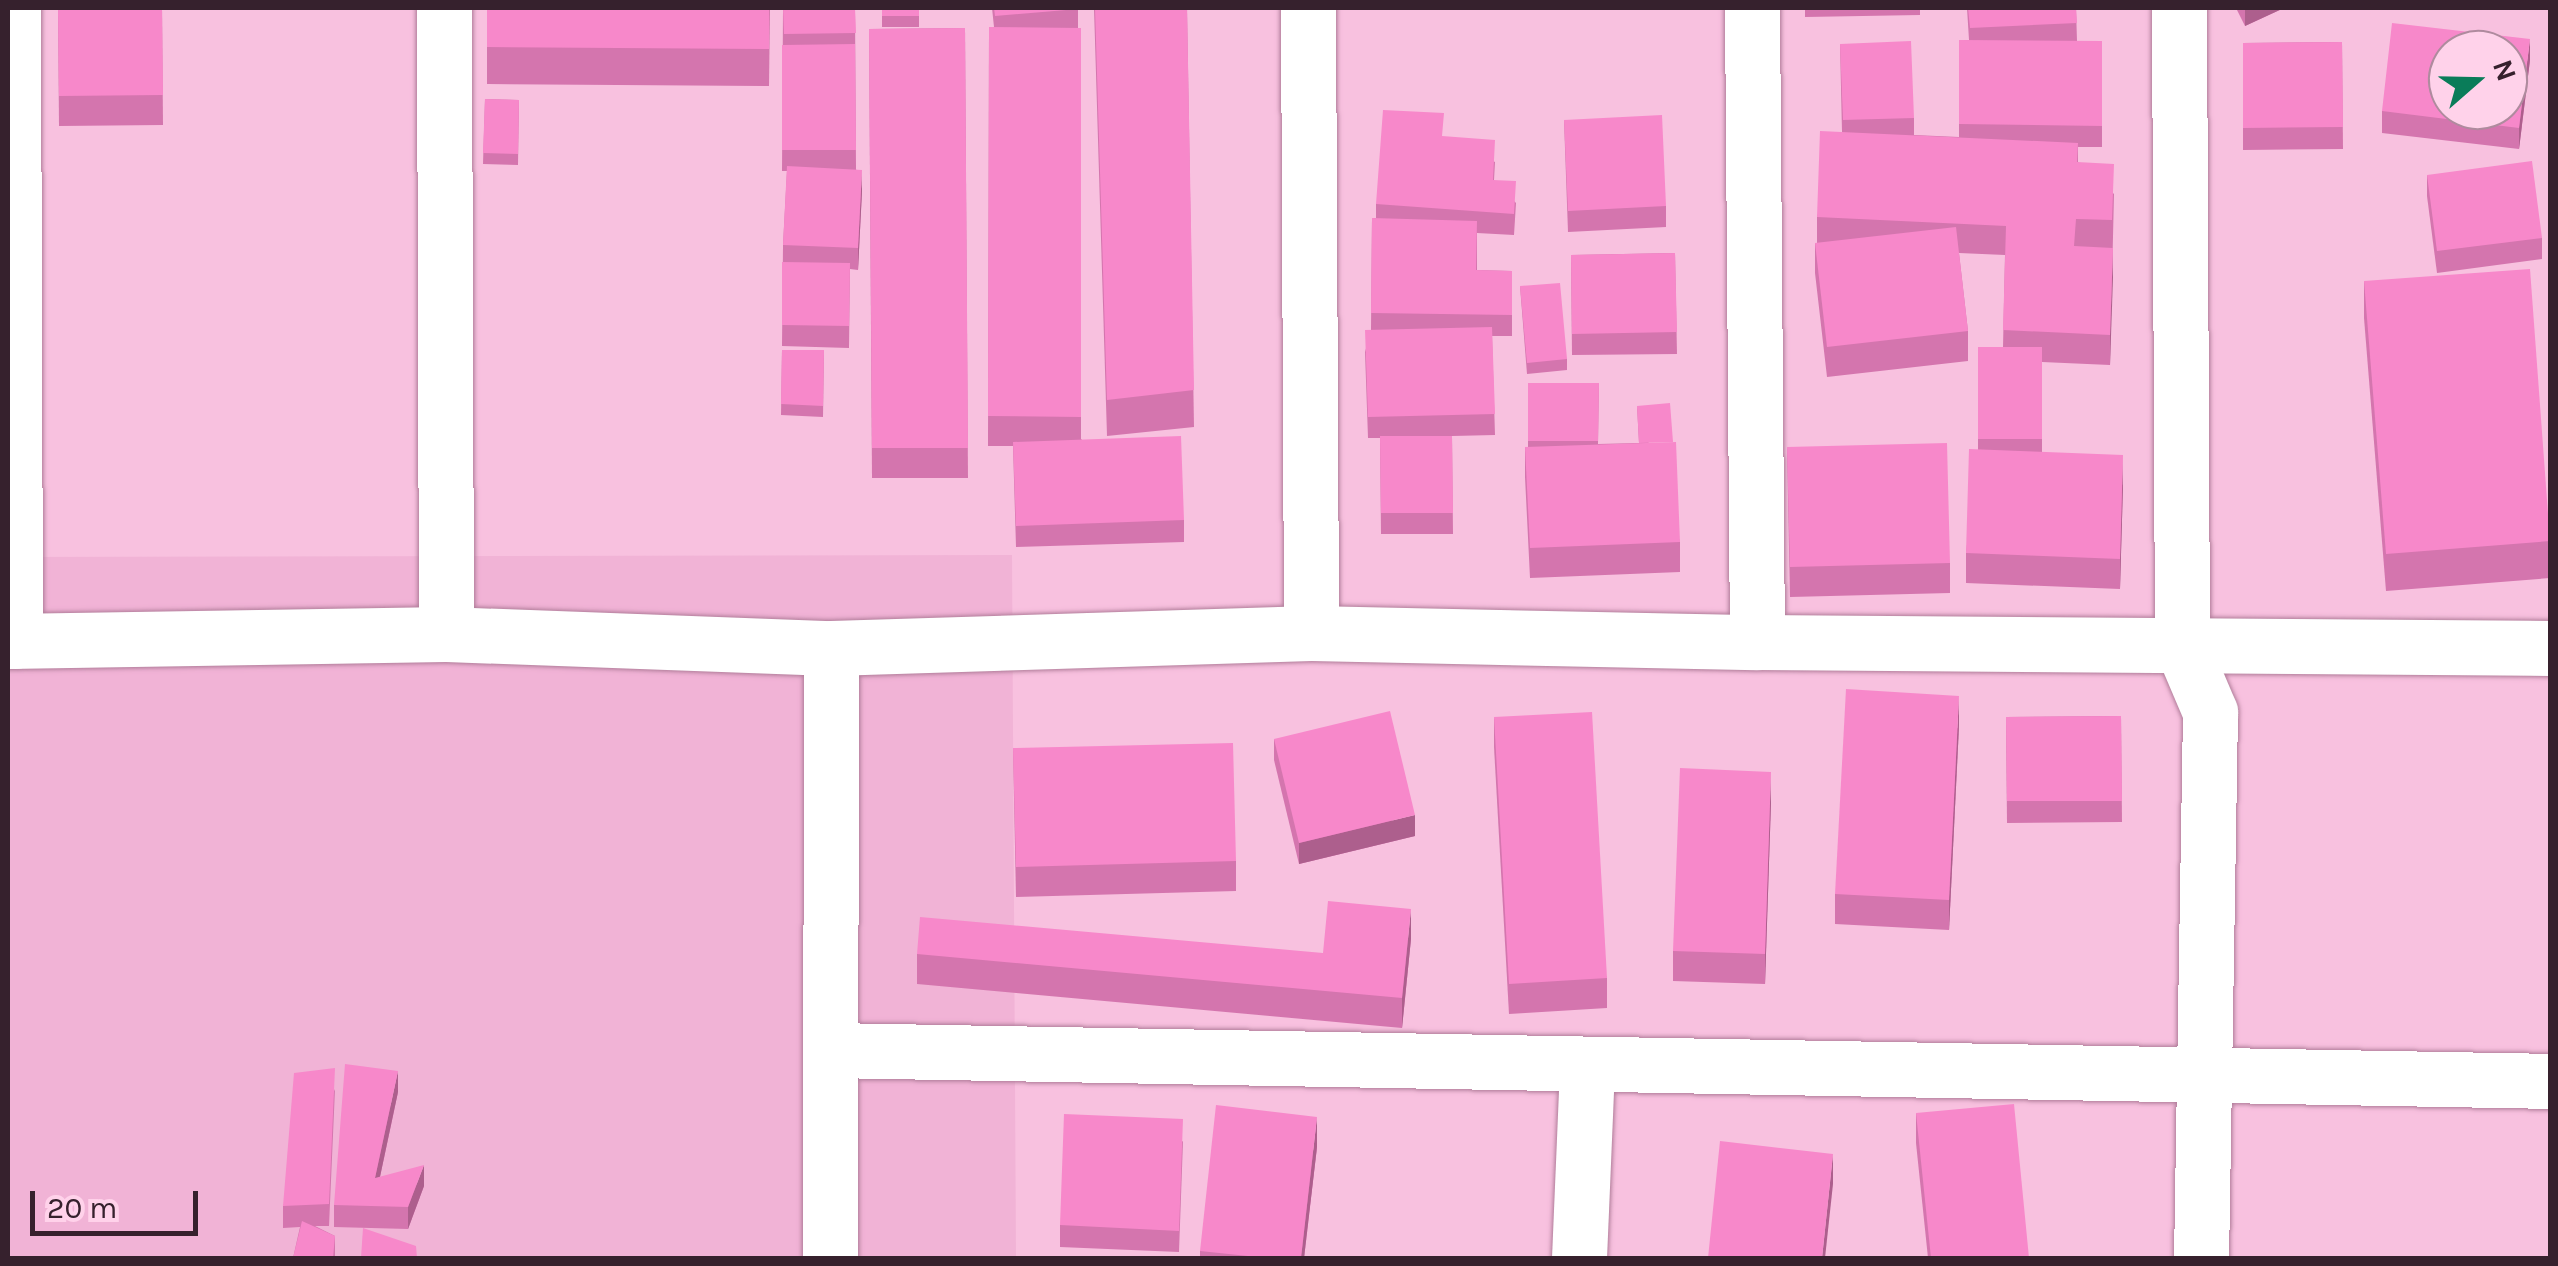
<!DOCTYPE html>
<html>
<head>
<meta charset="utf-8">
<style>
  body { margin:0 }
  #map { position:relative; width:2558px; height:1266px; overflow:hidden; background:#f8c1df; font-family:Karla,sans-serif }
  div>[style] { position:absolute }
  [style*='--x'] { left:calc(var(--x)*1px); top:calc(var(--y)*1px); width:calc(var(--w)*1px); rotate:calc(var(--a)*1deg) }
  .built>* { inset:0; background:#f1b3d6 }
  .roads { filter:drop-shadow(0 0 2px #b17d9a) drop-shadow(0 0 2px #b17d9a) }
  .street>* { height:55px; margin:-27.5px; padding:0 27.5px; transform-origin:27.5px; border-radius:27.5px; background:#fff }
  .wall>* { inset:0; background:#d475ae }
  .shaded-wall>* { inset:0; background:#ad5f8d }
  .building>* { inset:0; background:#f788ca }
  span { translate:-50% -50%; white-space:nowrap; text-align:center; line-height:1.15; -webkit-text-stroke:8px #ffd2ea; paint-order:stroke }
  .frame { position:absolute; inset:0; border:10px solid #36212d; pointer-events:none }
  .north { position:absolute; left:2428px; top:30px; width:100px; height:100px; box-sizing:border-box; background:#ffd2ea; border:2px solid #af8b9e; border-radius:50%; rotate:70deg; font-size:28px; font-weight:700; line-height:40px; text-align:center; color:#36212d }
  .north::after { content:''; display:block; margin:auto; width:35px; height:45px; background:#0a7c59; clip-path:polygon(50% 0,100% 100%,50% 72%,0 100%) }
  .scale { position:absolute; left:30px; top:1191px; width:168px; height:45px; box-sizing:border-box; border:5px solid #36212d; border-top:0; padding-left:12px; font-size:30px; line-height:35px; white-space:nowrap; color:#36212d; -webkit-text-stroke:8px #ffd2ea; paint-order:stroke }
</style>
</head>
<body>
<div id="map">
  <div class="built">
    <div style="clip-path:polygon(1012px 555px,1016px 1258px,8px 1258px,8px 557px)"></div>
  </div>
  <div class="roads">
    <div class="street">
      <div style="--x:13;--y:8;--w:633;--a:89.82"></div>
      <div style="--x:444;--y:8;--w:626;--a:89.82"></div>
      <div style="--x:1308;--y:8;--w:625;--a:89.72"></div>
      <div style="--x:1752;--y:8;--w:634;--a:89.55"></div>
      <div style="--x:2179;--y:8;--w:638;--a:89.73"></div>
      <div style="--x:2182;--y:646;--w:72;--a:67"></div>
      <div style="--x:2210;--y:712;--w:546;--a:90.94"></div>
      <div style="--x:8;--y:641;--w:438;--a:-0.9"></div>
      <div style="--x:446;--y:634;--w:385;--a:2.1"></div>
      <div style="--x:831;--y:648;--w:480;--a:-1.8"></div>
      <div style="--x:1311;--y:633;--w:446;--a:1.2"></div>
      <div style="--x:1757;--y:642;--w:793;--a:0.43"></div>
      <div style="--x:831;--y:1050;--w:1719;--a:1.03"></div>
      <div style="--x:830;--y:1258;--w:610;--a:-89.91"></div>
      <div style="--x:1579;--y:1258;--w:193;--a:-87.6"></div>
    </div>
  </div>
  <div class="wall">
    <div style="clip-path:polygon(58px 8px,162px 8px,163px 125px,59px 126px)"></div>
    <div style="clip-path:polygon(487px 8px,770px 8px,769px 86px,487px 84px)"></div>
    <div style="clip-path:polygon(783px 8px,855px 8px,856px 169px,862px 191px,858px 270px,850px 269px,849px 348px,782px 346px,783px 245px,787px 171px,782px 171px)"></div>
    <div style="clip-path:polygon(882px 8px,919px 8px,919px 27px,882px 27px)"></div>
    <div style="clip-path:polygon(992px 8px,1078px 8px,1078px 28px,1081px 28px,1081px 439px,1184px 520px,1184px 542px,1016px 547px,1013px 446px,988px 446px,989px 27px,994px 27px)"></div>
    <div style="clip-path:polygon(1094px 8px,1187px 8px,1194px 427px,1107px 436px)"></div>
    <div style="clip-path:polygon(1805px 8px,1920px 8px,1920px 15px,1805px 17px)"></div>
    <div style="clip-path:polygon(1967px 8px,2076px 8px,2077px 41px,2102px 41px,2102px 147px,2078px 147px,2078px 162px,2114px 194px,2110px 365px,2042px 362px,2042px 452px,2123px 485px,2120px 589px,1966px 583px,1966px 553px,1978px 449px,1978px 347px,2003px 347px,2005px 255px,1959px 253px,1968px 331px,1968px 361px,1827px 377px,1815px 273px,1815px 243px,1817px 243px,1817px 217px,1842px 132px,1840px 44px,1914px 118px,1914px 135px,1959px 137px,1959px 40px,1969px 40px)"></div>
    <div style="clip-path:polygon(2236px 8px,2284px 8px,2245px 26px)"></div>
    <div style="clip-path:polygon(965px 28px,968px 478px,872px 478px,869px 29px)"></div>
    <div style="clip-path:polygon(2342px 42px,2343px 149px,2243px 150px,2243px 43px)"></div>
    <div style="clip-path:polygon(2530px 60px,2519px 149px,2382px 133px,2382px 111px)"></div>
    <div style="clip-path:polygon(485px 99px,519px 100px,518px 165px,483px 164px)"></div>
    <div style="clip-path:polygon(1564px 120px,1666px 206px,1666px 227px,1568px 232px)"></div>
    <div style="clip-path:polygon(1444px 137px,1495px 162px,1494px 180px,1516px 203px,1514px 235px,1477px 233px,1477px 270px,1512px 271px,1512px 336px,1492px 336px,1495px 435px,1452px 436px,1453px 534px,1381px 534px,1380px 438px,1368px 438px,1365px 352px,1371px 330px,1372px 218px,1376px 218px,1376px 204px)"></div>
    <div style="clip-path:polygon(2427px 175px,2542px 238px,2542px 259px,2437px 273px,2427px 196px)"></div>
    <div style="clip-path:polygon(1675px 253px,1677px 354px,1572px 355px,1571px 255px)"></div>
    <div style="clip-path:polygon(2364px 281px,2550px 528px,2550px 578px,2386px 591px,2364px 318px)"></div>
    <div style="clip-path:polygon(1520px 286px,1567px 359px,1567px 370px,1527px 374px)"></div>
    <div style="clip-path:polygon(782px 350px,824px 350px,823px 417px,781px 415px)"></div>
    <div style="clip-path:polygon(1528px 383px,1599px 383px,1598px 444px,1639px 443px,1637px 406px,1680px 542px,1680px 572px,1530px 578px,1525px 477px,1525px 447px,1528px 447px)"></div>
    <div style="clip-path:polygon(1787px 447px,1950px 563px,1950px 593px,1790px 597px)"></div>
    <div style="clip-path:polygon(2121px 716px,2122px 822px,2007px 823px,2006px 717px)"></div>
    <div style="clip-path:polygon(1494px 717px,1607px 978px,1607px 1008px,1509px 1014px,1494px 747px)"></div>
    <div style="clip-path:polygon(1959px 726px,1949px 930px,1835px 924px,1835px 894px)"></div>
    <div style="clip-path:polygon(1274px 739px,1415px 836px,1299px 864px,1274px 760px)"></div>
    <div style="clip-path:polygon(1013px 748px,1236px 861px,1236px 891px,1016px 897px)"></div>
    <div style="clip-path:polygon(1771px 802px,1765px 984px,1673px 981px,1673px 951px)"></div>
    <div style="clip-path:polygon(1411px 939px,1402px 1028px,917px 984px,917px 954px,1323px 953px)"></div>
    <div style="clip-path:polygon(335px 1089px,329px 1226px,315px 1226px,335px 1236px,335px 1258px,293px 1258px,300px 1227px,283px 1228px,283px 1206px)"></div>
    <div style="clip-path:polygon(398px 1092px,380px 1177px,424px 1186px,408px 1229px,334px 1227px,334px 1205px)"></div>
    <div style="clip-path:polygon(1916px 1113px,2029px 1258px,1928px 1258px,1916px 1143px)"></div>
    <div style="clip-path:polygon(1183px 1141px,1179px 1252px,1060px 1247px,1060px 1225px)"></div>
    <div style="clip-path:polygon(1317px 1147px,1304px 1258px,1200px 1258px,1200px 1251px)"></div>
  </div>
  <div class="shaded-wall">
    <div style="clip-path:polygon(2245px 8px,2284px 8px,2245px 26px)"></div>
    <div style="clip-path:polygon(2530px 39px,2530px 60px,2519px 149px,2519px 128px)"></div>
    <div style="clip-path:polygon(862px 170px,862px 191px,858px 270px,858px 248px)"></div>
    <div style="clip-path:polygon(2113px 248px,2113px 278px,2110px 365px,2110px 335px)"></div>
    <div style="clip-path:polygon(2123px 455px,2123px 485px,2120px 589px,2120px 559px)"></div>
    <div style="clip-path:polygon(1959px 696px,1959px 726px,1949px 930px,1949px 900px)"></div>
    <div style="clip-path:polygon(1771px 772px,1771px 802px,1765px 984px,1765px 954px)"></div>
    <div style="clip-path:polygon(1415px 815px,1415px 836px,1299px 864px,1299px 843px)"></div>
    <div style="clip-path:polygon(1411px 909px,1411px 939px,1402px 1028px,1402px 998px)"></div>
    <div style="clip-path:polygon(398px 1071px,398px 1092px,375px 1200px,375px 1178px)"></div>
    <div style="clip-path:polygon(1317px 1117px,1317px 1147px,1304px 1258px,1301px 1258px)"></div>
    <div style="clip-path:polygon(1833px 1154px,1833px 1184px,1825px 1258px,1822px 1258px)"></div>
    <div style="clip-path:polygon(424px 1165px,424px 1186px,408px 1229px,408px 1207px)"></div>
  </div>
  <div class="building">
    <div style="clip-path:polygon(58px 8px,162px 8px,163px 95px,59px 96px)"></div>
    <div style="clip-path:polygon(487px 8px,769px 8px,769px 49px,487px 47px)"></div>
    <div style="clip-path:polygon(783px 8px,855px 8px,856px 33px,784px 34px)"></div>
    <div style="clip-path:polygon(882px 8px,919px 8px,919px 16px,882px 16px)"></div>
    <div style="clip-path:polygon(994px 8px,1078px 8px,1078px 9px,995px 16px)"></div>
    <div style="clip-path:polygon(1095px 8px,1187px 8px,1194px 390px,1107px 400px)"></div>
    <div style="clip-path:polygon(1968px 8px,2076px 8px,2077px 23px,1970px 28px)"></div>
    <div style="clip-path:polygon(evenodd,2392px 23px,2530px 39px,2519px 128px,2382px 111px,2392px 23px,2448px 50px,2508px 50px,2508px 110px,2448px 110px,2448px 50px)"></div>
    <div style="clip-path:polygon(989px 27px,1081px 28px,1081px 417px,988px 416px)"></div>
    <div style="clip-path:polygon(965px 28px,968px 448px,872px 448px,869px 29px)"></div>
    <div style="clip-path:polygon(1959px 40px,2102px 41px,2102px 126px,1959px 124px)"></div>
    <div style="clip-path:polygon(1911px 41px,1914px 118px,1843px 120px,1840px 44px)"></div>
    <div style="clip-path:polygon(2342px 42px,2343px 127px,2243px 128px,2243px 43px)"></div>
    <div style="clip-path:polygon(855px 44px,856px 150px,782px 150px,782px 45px)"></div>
    <div style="clip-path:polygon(485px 99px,519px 100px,518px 154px,483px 153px)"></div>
    <div style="clip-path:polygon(1383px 110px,1444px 113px,1442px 136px,1495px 140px,1493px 180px,1516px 181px,1514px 214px,1376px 204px)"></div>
    <div style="clip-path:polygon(1662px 115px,1666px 206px,1568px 211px,1564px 120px)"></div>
    <div style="clip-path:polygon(1820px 131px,2078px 143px,2077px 162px,2114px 164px,2112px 220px,2076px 219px,2074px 246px,2113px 248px,2110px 335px,2003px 330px,2006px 226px,1817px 217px)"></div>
    <div style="clip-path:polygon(2532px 161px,2542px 238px,2437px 251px,2427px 175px)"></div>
    <div style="clip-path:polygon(787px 166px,862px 170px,858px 248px,783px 245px)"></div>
    <div style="clip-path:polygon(1372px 218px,1477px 221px,1476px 270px,1512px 271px,1512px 315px,1371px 313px)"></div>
    <div style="clip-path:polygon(1956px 227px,1968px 331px,1827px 347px,1815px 243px)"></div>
    <div style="clip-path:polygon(1675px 253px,1677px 332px,1572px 334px,1571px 255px)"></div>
    <div style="clip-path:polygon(782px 262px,850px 263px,849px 326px,782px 325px)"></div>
    <div style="clip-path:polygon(2530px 269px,2550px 541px,2386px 554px,2364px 281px)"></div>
    <div style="clip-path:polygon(1560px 283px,1567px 359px,1527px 363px,1520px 286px)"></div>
    <div style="clip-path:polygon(1492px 327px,1495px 414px,1368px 417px,1365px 330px)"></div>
    <div style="clip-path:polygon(1978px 347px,2042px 347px,2042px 439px,1978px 439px)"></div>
    <div style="clip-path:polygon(782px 350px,824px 350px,823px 406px,781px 404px)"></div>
    <div style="clip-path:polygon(1528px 383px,1599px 383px,1598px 441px,1528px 441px)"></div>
    <div style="clip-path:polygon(1670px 403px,1673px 442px,1639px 443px,1637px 406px)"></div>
    <div style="clip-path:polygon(1181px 436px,1184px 520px,1016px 526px,1013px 442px)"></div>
    <div style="clip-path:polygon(1380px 436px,1452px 436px,1453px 513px,1381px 513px)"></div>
    <div style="clip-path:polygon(1676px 442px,1680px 542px,1530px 548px,1525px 447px)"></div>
    <div style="clip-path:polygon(1947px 443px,1950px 563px,1790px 567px,1787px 447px)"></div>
    <div style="clip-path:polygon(1969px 449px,2123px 455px,2120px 559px,1966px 553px)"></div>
    <div style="clip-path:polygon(1846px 689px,1959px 696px,1949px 900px,1835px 894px)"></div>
    <div style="clip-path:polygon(1390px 711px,1415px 815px,1299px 843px,1274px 739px)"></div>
    <div style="clip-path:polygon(1592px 712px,1607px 978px,1509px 984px,1494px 717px)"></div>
    <div style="clip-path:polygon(2121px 716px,2122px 801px,2007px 801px,2006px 717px)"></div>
    <div style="clip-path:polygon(1233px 743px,1236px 861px,1016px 867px,1013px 748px)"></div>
    <div style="clip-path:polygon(1680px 768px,1771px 772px,1765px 954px,1673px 951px)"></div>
    <div style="clip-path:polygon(1328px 901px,1411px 909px,1402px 998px,917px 954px,920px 917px,1323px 953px)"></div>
    <div style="clip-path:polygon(345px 1064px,398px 1071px,375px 1178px,424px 1165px,408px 1207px,334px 1205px)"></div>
    <div style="clip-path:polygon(335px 1068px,329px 1204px,283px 1206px,294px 1073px)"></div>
    <div style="clip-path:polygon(2014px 1104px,2029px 1258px,1931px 1258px,1916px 1113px)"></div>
    <div style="clip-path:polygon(1216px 1105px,1317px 1117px,1301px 1258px,1267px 1258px,1200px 1251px)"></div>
    <div style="clip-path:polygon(1064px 1114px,1183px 1119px,1179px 1231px,1060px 1225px)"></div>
    <div style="clip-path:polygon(1720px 1141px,1833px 1154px,1822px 1258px,1708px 1258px)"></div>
    <div style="clip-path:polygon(302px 1221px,335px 1236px,333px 1258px,293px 1258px)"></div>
    <div style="clip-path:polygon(363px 1228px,416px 1246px,417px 1258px,361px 1258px)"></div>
  </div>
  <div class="frame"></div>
  <div class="north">N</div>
  <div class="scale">20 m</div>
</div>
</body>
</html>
